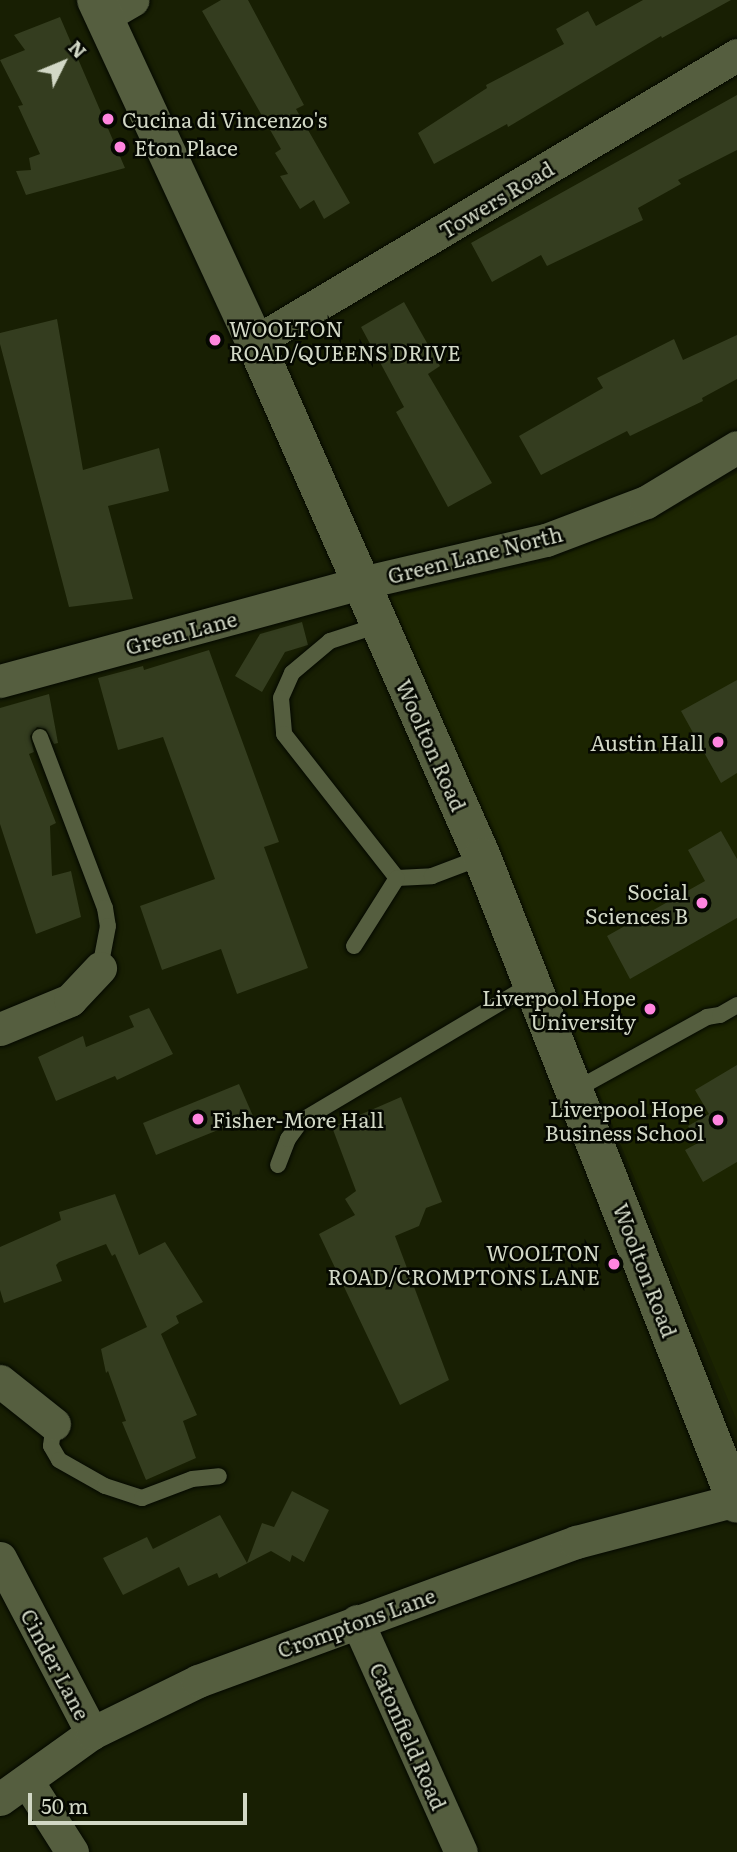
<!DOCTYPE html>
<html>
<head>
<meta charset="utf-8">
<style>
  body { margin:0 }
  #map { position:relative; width:737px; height:1852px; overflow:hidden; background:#181f03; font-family:Literata,serif }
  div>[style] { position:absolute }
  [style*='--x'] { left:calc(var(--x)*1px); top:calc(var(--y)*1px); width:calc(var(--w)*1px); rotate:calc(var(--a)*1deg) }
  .built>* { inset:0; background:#1c2501 }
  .building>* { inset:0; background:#343d1f }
  .roads { filter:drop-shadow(0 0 2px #040800) drop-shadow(0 0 2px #040800) }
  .lane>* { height:16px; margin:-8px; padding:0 8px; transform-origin:8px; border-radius:8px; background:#555e3f }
  .street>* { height:33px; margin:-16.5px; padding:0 16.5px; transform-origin:16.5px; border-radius:16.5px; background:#555e3f }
  .secondary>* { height:38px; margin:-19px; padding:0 19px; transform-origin:19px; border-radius:19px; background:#555e3f }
  .dots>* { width:19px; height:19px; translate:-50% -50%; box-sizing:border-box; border:4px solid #050801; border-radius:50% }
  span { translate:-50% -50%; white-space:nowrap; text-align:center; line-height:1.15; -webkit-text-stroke:5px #050801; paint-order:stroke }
  .poi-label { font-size:21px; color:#d2d8c6 }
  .left { translate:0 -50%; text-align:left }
  .right { translate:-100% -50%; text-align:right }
  .street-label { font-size:21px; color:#d2d8c6 }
  .north { position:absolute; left:28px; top:28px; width:70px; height:70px; -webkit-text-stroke:5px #050801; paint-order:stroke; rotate:47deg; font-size:19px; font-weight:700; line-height:28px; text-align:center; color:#d2d8c6 }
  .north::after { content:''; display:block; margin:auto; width:24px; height:32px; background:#d2d8c6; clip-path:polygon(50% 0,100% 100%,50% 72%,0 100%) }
  .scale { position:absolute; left:28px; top:1793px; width:219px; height:32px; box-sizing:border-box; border:4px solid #d2d8c6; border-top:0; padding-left:9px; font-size:21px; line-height:24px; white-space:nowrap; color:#d2d8c6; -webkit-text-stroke:5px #050801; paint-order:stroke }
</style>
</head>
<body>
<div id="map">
  <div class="built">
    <div style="clip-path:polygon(737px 473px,737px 1421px,390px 597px,547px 561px,659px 517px)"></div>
  </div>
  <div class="building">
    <div style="clip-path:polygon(221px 0,248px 0,304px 105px,296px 109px,350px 203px,324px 219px,314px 200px,300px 209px,280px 176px,288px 174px,275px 153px,281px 149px,202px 11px)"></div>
    <div style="clip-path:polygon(643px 0,731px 0,662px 38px,661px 36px,508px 127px,507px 124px,434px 164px,418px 133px,487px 88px,486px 85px,564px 44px,556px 29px,588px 11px,596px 26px)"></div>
    <div style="clip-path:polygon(60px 17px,125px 168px,26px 195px,16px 171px,31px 170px,29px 158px,40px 154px,18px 106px,23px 105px,0 60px,25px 50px,14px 35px)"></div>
    <div style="clip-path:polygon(737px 95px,737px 150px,678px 180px,681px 184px,638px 208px,643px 220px,547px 266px,541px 255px,492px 282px,471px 243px)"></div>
    <div style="clip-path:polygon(404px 302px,440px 366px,428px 374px,492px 483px,448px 507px,396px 412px,404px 407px,361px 327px)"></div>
    <div style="clip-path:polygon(57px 319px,83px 470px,159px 448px,169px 491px,108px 506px,133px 599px,69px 607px,0 344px,0 333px)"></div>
    <div style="clip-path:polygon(737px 335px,737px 379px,702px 398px,703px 401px,630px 436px,627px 431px,541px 475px,519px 436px,603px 388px,597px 378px,674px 339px,683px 360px)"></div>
    <div style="clip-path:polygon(302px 622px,308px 645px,285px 652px,262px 692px,235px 676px,260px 634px)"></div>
    <div style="clip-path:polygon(209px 650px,279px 842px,264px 847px,308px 968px,237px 994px,221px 949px,162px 970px,140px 906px,215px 879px,163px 737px,118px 750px,98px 678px,143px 666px,144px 670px)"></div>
    <div style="clip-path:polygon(737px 680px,737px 773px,721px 783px,681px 711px)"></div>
    <div style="clip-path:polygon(49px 694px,58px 743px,54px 744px,46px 729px,37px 727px,30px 736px,34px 752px,29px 754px,56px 823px,50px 826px,52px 876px,71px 871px,81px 917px,36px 934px,0 824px,0 708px)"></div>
    <div style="clip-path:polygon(721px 831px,737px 859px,737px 918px,630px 979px,607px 936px,705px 881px,688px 850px)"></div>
    <div style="clip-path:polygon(149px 1008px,173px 1054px,117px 1080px,115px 1076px,56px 1101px,38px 1057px,83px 1036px,86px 1047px,134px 1027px,129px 1016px)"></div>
    <div style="clip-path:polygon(737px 1065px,737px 1162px,703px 1182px,685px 1150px,698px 1143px,688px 1126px,709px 1114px,695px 1090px)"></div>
    <div style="clip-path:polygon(239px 1084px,253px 1116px,156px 1155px,143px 1123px)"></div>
    <div style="clip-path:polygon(401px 1097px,442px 1202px,426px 1208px,419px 1226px,395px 1236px,449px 1380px,400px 1405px,319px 1234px,355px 1215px,345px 1199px,356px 1191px,332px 1127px)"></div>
    <div style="clip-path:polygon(115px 1194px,139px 1255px,165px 1242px,203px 1302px,176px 1316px,179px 1323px,161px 1334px,197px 1415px,183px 1421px,196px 1458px,146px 1480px,122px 1422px,126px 1421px,108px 1371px,106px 1373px,101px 1349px,147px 1327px,115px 1254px,112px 1256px,106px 1244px,59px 1262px,56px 1265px,62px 1281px,4px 1303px,0 1290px,0 1247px,61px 1220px,59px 1212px)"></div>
    <div style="clip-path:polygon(292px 1491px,329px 1510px,304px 1562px,292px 1555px,290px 1562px,271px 1551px,219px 1578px,217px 1573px,188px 1586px,179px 1567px,123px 1595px,103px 1558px,147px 1537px,153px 1549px,220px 1515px,247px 1563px,262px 1523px,274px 1527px)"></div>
  </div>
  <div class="roads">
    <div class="lane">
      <div style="--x:379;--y:625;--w:52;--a:161.9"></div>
      <div style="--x:330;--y:641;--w:50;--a:139.9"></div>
      <div style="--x:292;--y:673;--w:27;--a:114"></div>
      <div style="--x:281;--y:698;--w:36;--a:85"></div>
      <div style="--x:284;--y:734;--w:183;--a:51.9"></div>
      <div style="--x:397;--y:878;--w:35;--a:-3"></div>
      <div style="--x:432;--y:876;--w:53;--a:-20.8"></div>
      <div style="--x:40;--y:737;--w:183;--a:69.2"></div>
      <div style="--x:105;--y:908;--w:18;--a:81"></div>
      <div style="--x:108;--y:926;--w:43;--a:100.8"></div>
      <div style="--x:354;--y:946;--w:80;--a:-57.7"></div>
      <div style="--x:575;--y:1090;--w:151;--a:-28.9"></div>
      <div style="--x:707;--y:1017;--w:13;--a:-9"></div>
      <div style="--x:720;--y:1015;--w:20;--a:-30"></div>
      <div style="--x:278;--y:1165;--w:28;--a:-69"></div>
      <div style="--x:288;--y:1139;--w:22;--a:-54"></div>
      <div style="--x:301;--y:1121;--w:269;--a:-30.7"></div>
      <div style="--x:54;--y:1424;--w:22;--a:98"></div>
      <div style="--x:51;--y:1446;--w:16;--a:60"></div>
      <div style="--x:59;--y:1460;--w:53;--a:29.5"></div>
      <div style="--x:105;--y:1486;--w:39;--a:18"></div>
      <div style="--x:142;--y:1498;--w:53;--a:-20.8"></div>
      <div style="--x:192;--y:1479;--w:27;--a:-6"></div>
    </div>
    <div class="street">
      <div style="--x:103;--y:17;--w:34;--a:-30"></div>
      <div style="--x:255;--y:342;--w:561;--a:-30.77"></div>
      <div style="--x:0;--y:681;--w:374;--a:-15.2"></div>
      <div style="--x:361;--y:583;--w:190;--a:-13.1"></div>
      <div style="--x:546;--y:540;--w:107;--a:-20.8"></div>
      <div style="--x:646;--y:502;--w:106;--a:-31.1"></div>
      <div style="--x:0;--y:1029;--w:76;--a:-22.5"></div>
      <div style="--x:70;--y:1000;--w:44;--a:-46.8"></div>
      <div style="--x:0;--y:1381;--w:69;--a:38.5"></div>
      <div style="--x:0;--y:1558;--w:198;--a:62.3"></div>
      <div style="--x:357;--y:1621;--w:253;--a:65.8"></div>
      <div style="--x:27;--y:1781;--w:84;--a:57.6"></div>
      <div style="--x:0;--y:1799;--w:113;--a:-35.7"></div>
      <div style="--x:92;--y:1733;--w:118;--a:-26.1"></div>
      <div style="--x:198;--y:1681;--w:403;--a:-20.2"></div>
      <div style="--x:576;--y:1542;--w:165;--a:-14.7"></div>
    </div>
    <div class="secondary">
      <div style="--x:96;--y:0;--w:377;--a:65.1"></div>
      <div style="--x:255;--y:342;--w:563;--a:66.21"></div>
      <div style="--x:482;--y:857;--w:695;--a:68.49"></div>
    </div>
  </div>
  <div class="dots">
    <div style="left:108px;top:119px;background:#ff85df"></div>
    <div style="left:120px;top:147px;background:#ff85df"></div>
    <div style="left:215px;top:340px;background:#ff85df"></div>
    <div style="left:718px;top:742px;background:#ff85df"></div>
    <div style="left:702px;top:903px;background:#ff85df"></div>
    <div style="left:650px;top:1009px;background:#ff85df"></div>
    <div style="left:198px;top:1119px;background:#ff85df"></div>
    <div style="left:718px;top:1120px;background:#ff85df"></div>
    <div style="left:614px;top:1264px;background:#ff85df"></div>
  </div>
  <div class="poi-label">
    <span class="left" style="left:122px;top:119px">Cucina di Vincenzo's</span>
    <span class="left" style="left:134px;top:147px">Eton Place</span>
    <span class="left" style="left:229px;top:340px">WOOLTON<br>ROAD/QUEENS DRIVE</span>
    <span class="right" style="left:704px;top:742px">Austin Hall</span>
    <span class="right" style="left:688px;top:903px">Social<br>Sciences B</span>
    <span class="right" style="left:636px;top:1009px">Liverpool Hope<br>University</span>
    <span class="right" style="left:704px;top:1120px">Liverpool Hope<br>Business School</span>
    <span class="left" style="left:212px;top:1119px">Fisher-More Hall</span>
    <span class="right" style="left:600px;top:1264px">WOOLTON<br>ROAD/CROMPTONS LANE</span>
  </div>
  <div class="street-label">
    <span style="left:496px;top:199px;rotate:-31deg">Towers Road</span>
    <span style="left:475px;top:554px;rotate:-14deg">Green Lane North</span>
    <span style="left:181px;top:632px;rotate:-15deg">Green Lane</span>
    <span style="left:432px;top:745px;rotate:66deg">Woolton Road</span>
    <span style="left:646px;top:1270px;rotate:69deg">Woolton Road</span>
    <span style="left:356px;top:1622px;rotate:-20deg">Cromptons Lane</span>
    <span style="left:56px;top:1664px;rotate:62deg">Cinder Lane</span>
    <span style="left:409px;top:1736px;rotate:66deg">Catonfield Road</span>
  </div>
  <div class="north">N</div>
  <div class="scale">50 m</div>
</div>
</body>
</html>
